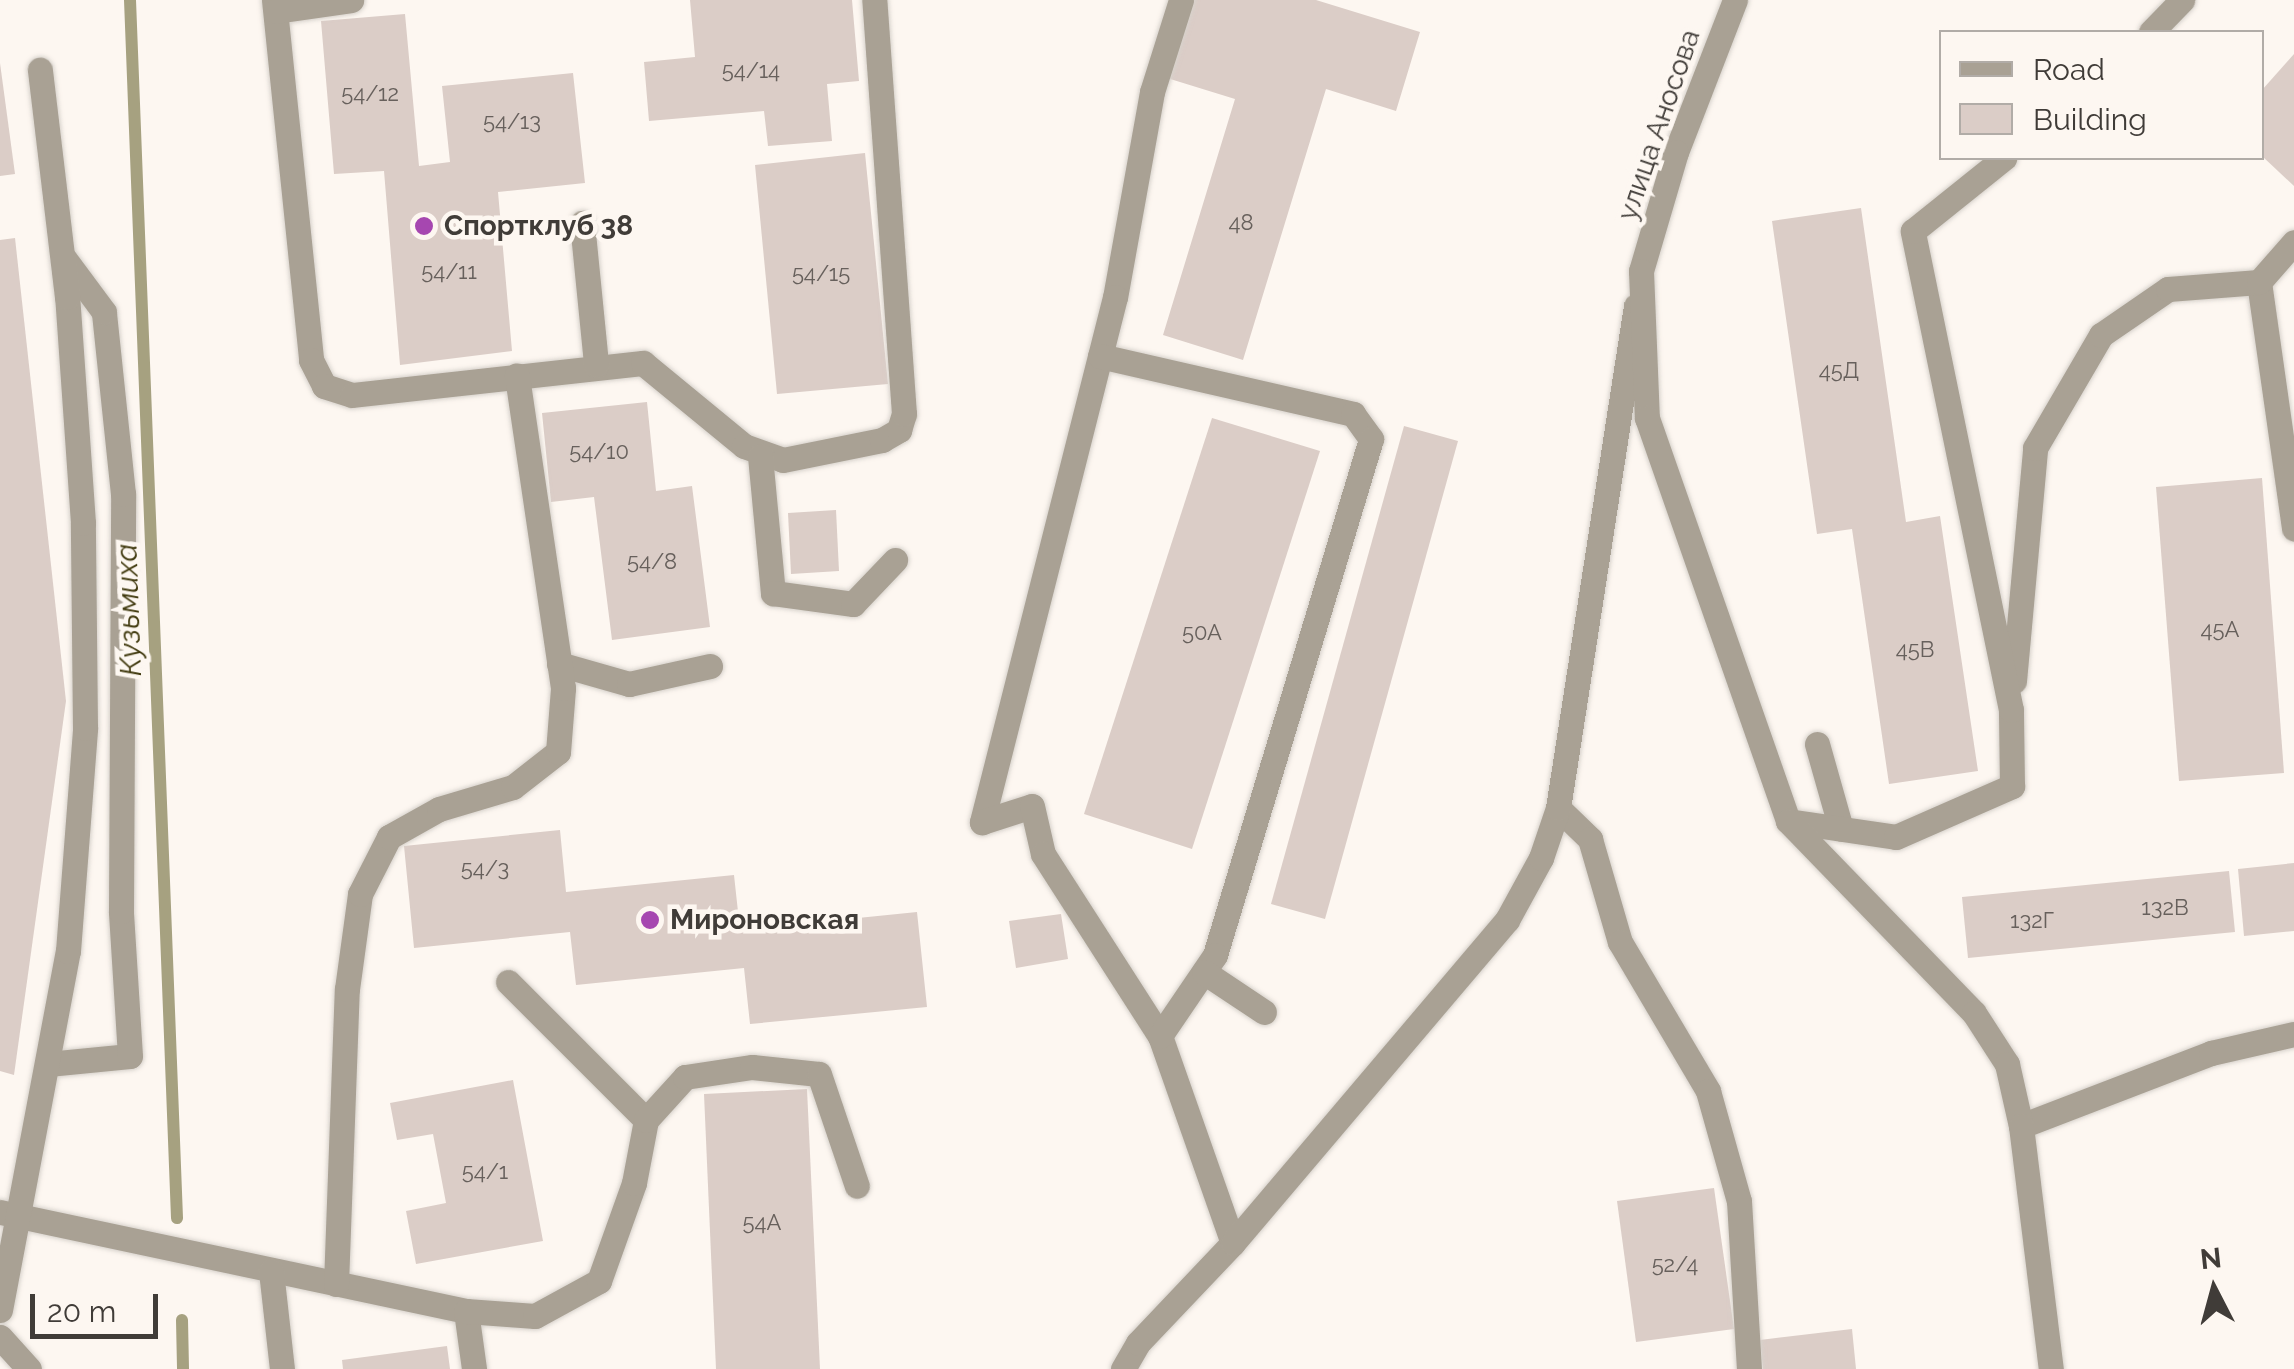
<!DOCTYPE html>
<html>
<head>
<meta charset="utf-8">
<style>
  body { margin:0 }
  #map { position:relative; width:2294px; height:1369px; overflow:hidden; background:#fdf7f1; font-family:Raleway,sans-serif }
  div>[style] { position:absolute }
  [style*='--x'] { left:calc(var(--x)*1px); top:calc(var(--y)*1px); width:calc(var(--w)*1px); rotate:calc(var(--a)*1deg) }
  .stream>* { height:12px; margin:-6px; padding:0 6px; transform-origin:6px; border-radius:6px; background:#a6a180 }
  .building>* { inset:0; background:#dbcdc7 }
  .roads { filter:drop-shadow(0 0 2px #d7d2cc) drop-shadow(0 0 2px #d7d2cc) }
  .service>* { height:25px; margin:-12.5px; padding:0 12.5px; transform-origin:12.5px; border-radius:12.5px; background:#a9a194 }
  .minor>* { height:25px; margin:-12.5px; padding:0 12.5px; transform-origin:12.5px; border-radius:12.5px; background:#a9a194 }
  .dots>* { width:28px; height:28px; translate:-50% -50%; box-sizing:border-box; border:5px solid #fdf7f1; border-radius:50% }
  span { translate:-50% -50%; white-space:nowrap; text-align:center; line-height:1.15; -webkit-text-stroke:9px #fdf7f1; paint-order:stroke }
  .number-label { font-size:22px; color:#67605c }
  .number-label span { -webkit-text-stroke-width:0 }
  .street-label { font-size:28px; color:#403c38 }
  .poi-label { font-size:28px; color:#403c38; font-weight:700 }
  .left { translate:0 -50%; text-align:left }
  .water-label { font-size:30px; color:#40390e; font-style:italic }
  .legend { position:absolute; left:1939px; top:30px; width:325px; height:130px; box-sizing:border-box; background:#fdf7f1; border:2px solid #b1aca7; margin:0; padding:12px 18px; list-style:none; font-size:30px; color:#403c38 }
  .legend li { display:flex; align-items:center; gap:20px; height:50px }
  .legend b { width:50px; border:2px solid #b1aca7 }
  .north { position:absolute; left:2164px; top:1239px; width:100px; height:100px; -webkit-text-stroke:8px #fdf7f1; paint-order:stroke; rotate:354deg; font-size:28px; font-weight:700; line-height:40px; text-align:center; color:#403c38 }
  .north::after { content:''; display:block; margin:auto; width:35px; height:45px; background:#403c38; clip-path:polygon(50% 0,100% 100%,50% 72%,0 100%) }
  .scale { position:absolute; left:30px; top:1294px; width:128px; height:45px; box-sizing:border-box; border:5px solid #403c38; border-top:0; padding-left:12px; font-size:30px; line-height:35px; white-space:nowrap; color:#403c38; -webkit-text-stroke:8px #fdf7f1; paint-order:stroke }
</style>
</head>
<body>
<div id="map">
  <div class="stream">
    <div style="--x:130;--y:0;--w:1219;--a:87.79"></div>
    <div style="--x:182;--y:1320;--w:49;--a:88.8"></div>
  </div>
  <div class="building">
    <div style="clip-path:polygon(690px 0,852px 0,859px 81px,827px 84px,832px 141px,768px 146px,764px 111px,649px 121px,644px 62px,695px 57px)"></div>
    <div style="clip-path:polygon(1191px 0,1316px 0,1420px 32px,1396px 111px,1326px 89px,1243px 360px,1163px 335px,1235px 99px,1167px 78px)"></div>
    <div style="clip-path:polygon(405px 14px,419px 166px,450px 162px,442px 86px,573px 73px,585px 183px,498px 192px,512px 351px,400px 365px,384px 171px,334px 174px,321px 21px)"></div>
    <div style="clip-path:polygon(2294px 54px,2294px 186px,2262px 156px,2262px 90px)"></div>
    <div style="clip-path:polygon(0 63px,15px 174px,0 176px)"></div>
    <div style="clip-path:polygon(865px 153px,888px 384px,777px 394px,755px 165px)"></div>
    <div style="clip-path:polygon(1861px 208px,1906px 522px,1940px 516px,1978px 771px,1889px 784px,1852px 529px,1817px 534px,1772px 221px)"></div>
    <div style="clip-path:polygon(15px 238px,66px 701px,14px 1075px,0 1071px,0 240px)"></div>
    <div style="clip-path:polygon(647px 402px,656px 491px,692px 486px,710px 627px,612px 640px,594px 497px,551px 502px,542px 413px)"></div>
    <div style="clip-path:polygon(1212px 418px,1320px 451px,1192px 849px,1084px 814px)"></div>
    <div style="clip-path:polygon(1404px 426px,1458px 441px,1325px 919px,1271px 904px)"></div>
    <div style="clip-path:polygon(2262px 478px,2284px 773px,2179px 781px,2156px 487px)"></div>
    <div style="clip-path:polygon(836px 510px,839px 571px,791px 574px,788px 513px)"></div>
    <div style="clip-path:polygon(560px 830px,566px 892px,734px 875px,740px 930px,917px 912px,927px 1007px,750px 1024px,744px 968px,576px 985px,570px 932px,414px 948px,404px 846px)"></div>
    <div style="clip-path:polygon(2294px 863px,2294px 931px,2244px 936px,2238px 869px)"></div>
    <div style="clip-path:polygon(2229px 871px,2235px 932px,1968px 958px,1962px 897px)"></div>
    <div style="clip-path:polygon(1061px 914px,1068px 959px,1016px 968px,1009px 921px)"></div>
    <div style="clip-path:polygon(513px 1080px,543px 1241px,416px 1264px,406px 1211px,446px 1203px,433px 1134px,397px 1140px,390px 1103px)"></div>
    <div style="clip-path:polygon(807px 1089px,820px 1369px,716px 1369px,704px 1094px)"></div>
    <div style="clip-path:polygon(1714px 1188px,1734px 1329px,1636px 1342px,1617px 1201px)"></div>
    <div style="clip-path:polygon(1852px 1329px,1856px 1369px,1763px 1369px,1760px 1340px)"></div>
    <div style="clip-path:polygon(447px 1346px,450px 1369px,343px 1369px,342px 1360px)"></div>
  </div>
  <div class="roads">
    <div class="service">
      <div style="--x:274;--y:0;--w:362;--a:84.1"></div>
      <div style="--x:311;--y:360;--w:29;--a:63"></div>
      <div style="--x:324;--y:386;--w:29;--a:18"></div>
      <div style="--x:352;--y:395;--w:293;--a:-6.3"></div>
      <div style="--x:643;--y:363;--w:131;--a:39.4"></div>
      <div style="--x:744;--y:446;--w:41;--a:19.7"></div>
      <div style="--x:783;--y:460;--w:101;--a:-11.4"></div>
      <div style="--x:882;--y:440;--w:20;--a:-30"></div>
      <div style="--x:899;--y:430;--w:17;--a:-73"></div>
      <div style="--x:904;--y:414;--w:415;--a:-94.1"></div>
      <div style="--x:1181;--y:0;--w:96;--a:107.5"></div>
      <div style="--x:1152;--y:92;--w:208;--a:100.2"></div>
      <div style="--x:1115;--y:297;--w:542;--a:104.22"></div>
      <div style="--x:982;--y:822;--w:52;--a:-17.7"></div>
      <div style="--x:1032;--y:806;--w:49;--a:77.1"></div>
      <div style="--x:1043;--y:854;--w:216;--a:57.3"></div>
      <div style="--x:1160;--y:1036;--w:219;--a:70.6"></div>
      <div style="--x:276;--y:11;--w:76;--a:-8.3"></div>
      <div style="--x:2151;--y:32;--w:45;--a:-45.9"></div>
      <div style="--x:582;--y:223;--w:142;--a:84.3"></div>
      <div style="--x:2259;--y:282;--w:249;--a:81.9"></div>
      <div style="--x:1100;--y:356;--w:260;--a:12.9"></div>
      <div style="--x:1353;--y:414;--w:31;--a:54"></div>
      <div style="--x:1371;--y:439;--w:539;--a:106.82"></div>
      <div style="--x:1215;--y:955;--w:98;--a:124.2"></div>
      <div style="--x:760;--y:456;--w:138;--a:84.6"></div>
      <div style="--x:773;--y:593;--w:81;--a:7.8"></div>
      <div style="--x:853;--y:604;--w:61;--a:-46.3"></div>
      <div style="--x:559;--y:664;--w:73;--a:15.9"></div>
      <div style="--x:629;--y:684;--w:83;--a:-12.5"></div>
      <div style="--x:2014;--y:681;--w:234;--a:-84.8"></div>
      <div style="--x:2035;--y:448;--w:131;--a:-59.7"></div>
      <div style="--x:2101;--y:335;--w:81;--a:-34.5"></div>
      <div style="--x:2168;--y:289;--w:91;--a:-4.4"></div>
      <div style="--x:2259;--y:282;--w:53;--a:-48.8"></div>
      <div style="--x:1817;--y:744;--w:88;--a:74.2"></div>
      <div style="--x:1558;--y:808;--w:45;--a:44.1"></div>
      <div style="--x:1590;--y:839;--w:107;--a:73.8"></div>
      <div style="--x:1620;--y:942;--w:173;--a:59.4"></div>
      <div style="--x:1708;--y:1091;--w:114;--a:74.3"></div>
      <div style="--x:1739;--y:1201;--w:168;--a:86.6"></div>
      <div style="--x:1788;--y:821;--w:109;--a:8.4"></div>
      <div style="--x:1896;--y:837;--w:127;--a:-23.7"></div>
      <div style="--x:2012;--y:786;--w:76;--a:-90.8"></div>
      <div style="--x:2011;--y:710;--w:489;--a:-101.6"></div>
      <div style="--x:1913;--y:231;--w:117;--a:-38.7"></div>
      <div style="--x:1204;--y:972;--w:72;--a:33.7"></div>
      <div style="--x:508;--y:982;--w:195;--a:45"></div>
      <div style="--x:48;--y:1064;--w:82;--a:-5.6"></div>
      <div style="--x:130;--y:1056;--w:145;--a:-93.6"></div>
      <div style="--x:121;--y:911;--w:417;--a:-89.7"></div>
      <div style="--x:123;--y:494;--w:183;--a:-96"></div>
      <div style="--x:104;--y:312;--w:67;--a:-126.5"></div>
      <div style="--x:2021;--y:1126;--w:204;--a:-21"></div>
      <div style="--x:2211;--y:1053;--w:85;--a:-12.9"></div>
      <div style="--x:0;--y:1212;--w:476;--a:12"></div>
      <div style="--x:466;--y:1311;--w:59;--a:82.1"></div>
      <div style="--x:271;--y:1271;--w:99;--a:83.6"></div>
      <div style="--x:336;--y:1284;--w:295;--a:-87.9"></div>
      <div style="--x:347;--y:989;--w:96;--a:-82.2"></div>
      <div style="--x:360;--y:894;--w:64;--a:-63"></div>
      <div style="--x:389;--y:837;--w:57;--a:-29.2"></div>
      <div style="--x:439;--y:809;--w:77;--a:-16.6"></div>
      <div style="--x:513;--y:787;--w:57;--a:-37.9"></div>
      <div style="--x:558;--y:752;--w:64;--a:-85.5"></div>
      <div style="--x:563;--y:688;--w:316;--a:-98.4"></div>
      <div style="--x:0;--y:1310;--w:365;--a:-79.3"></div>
      <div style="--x:68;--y:951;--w:224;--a:-85.6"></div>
      <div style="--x:85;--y:728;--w:205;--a:-90.6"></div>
      <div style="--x:83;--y:523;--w:227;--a:-94"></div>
      <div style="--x:67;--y:297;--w:229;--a:-96.8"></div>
      <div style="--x:466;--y:1311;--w:69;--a:4.1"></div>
      <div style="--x:535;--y:1316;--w:73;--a:-28.7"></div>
      <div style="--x:599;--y:1281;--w:104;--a:-70.3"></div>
      <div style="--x:634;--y:1183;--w:64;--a:-79.2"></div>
      <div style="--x:646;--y:1120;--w:58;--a:-47.8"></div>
      <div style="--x:685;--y:1077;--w:68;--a:-8.5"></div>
      <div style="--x:752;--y:1067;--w:67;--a:6"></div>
      <div style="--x:819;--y:1074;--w:118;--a:71.3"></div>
      <div style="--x:0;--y:1337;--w:43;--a:47.8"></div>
      <div style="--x:1123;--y:1369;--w:30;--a:-60"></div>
      <div style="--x:1138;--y:1343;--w:138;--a:-46.5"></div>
      <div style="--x:1233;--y:1243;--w:424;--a:-49.7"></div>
      <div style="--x:1507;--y:920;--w:71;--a:-61.3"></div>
      <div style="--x:1541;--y:858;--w:53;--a:-71.2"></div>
      <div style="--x:1558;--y:808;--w:508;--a:-81.17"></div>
    </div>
    <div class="minor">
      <div style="--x:1735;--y:0;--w:163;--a:111.2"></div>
      <div style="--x:1676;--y:152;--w:124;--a:106.4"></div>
      <div style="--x:1641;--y:271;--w:147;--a:87.7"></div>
      <div style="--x:1647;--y:418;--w:427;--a:70.7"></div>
      <div style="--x:1788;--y:821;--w:267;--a:45.9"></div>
      <div style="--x:1974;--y:1013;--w:61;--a:57.1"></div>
      <div style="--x:2007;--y:1064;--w:64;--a:77.3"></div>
      <div style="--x:2021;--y:1126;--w:245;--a:83"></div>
    </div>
  </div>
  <div class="dots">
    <div style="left:424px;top:226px;background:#a647b0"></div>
    <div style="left:650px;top:920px;background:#a647b0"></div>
  </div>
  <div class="number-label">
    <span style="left:751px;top:71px">54/14</span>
    <span style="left:370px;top:94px">54/12</span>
    <span style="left:512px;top:122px">54/13</span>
    <span style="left:1241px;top:223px">48</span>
    <span style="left:449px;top:272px">54/11</span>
    <span style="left:821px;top:274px">54/15</span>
    <span style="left:1839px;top:371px">45Д</span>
    <span style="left:599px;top:452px">54/10</span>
    <span style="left:652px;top:562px">54/8</span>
    <span style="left:2220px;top:630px">45А</span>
    <span style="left:1202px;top:633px">50А</span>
    <span style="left:1915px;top:650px">45В</span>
    <span style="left:485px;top:869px">54/3</span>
    <span style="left:2165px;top:908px">132В</span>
    <span style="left:2032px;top:921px">132Г</span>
    <span style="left:485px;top:1172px">54/1</span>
    <span style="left:762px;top:1223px">54А</span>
    <span style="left:1675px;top:1265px">52/4</span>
  </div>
  <div class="street-label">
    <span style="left:1659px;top:125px;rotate:-71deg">улица Аносова</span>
  </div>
  <div class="poi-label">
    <span class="left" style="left:444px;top:226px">Спортклуб 38</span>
    <span class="left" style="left:670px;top:920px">Мироновская</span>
  </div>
  <div class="water-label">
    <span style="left:129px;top:610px;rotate:-92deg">Кузьмиха</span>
  </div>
  <ul class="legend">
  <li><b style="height:12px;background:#a9a194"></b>Road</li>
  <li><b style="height:28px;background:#dbcdc7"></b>Building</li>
  </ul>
  <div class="north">N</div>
  <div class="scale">20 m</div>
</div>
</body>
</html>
